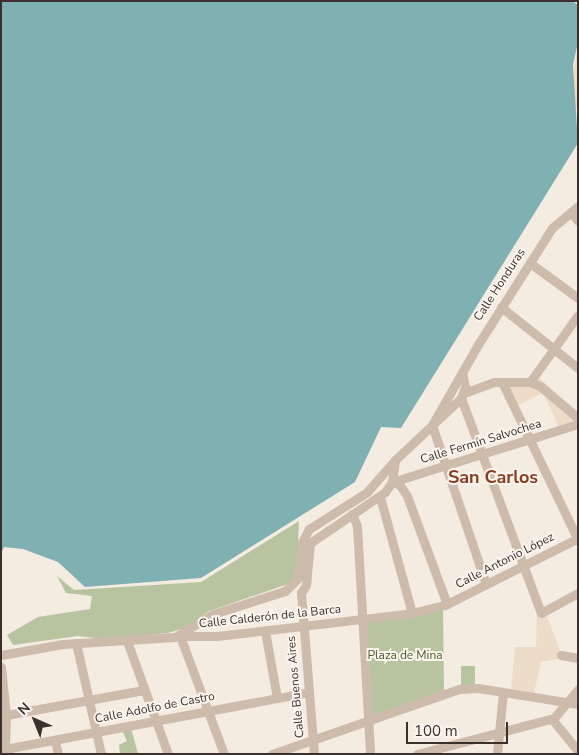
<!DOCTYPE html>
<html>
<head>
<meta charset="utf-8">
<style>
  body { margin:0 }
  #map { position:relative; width:579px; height:755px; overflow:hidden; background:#f4ebe1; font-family:"Nunito Sans",sans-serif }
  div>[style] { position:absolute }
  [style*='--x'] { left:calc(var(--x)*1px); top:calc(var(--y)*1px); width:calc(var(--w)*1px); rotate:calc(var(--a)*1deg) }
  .green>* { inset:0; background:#b8c4a0 }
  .sand>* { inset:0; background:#efdcb8 }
  .plaza>* { inset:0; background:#ecdcc8 }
  .water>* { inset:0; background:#7fb0b2 }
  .minor>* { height:9px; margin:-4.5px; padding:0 4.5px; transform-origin:4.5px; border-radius:4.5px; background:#cdbbac }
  span { translate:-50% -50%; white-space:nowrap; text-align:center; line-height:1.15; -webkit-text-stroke:4px #fbf5ee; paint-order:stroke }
  .street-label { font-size:12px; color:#3b302b }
  .park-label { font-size:12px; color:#4a5a2e }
  .district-label { font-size:18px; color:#8c3b22; font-weight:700 }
  .frame { position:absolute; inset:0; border:2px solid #3b302b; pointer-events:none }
  .north { position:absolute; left:10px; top:695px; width:50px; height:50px; -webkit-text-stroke:4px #fbf5ee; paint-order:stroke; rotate:316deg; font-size:14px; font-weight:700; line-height:20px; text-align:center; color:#3b302b }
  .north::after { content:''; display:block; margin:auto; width:18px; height:22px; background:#3b302b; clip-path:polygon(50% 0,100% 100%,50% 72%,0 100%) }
  .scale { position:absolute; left:406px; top:722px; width:102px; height:22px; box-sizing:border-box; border:2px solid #3b302b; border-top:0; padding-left:6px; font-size:15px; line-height:18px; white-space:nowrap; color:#3b302b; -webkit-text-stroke:4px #fbf5ee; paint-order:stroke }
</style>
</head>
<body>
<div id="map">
  <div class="green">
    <div style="clip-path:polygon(299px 521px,297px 571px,291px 583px,209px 611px,185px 628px,168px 633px,105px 639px,78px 636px,13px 645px,7px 635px,38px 617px,90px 609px,92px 596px,66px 593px,57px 576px,74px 590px,201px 582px)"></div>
    <div style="clip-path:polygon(443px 605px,444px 692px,368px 723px,363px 619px)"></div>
    <div style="clip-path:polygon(461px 666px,475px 666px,475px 684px,461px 686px)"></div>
    <div style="clip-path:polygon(131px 728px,138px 754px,120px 754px,119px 745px,127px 741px,122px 730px)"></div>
  </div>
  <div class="sand">
    <div style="clip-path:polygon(578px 42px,578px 110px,573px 100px,572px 85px)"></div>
  </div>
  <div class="plaza">
    <div style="clip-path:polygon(538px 377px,578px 412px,578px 419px,560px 429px,543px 393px,516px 406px,505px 385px)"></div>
    <div style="clip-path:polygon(537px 614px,546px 614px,563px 658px,541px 662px,533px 697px,511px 690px,515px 647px,536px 647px)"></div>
  </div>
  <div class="water">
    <div style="clip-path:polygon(1px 1px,572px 1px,578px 5px,578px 42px,573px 65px,578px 143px,401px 428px,381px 427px,355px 482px,201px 578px,85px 587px,58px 562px,23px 549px,4px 547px,1px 554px)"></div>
  </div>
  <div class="minor">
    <div style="--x:572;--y:214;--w:9;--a:49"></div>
    <div style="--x:530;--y:263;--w:59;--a:36.1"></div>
    <div style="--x:501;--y:307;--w:98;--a:38.4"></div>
    <div style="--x:502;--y:382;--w:175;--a:64.3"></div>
    <div style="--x:530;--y:382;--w:82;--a:-54.4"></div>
    <div style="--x:464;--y:393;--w:32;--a:-20"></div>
    <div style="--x:494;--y:382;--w:36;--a:0"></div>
    <div style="--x:530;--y:382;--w:11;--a:22"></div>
    <div style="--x:540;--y:386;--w:50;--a:40.1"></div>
    <div style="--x:461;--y:398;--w:229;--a:69.6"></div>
    <div style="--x:541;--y:613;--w:42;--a:-28.4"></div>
    <div style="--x:392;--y:482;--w:195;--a:-17.3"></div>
    <div style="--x:392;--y:482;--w:7;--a:16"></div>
    <div style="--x:399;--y:484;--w:14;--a:56"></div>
    <div style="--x:407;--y:496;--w:115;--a:69.7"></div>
    <div style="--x:380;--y:497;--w:120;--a:74.6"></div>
    <div style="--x:352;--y:514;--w:13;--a:67"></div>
    <div style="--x:357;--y:526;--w:228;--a:86.7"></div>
    <div style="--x:486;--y:584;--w:168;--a:-108.8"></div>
    <div style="--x:432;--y:425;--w:95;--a:-60.2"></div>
    <div style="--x:479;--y:343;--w:136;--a:-57.6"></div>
    <div style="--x:552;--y:228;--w:33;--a:-40"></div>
    <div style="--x:265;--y:631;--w:68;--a:79.8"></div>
    <div style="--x:180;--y:636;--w:37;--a:0"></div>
    <div style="--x:217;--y:636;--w:196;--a:-6.7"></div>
    <div style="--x:412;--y:613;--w:36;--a:-14"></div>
    <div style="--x:447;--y:604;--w:147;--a:-26.7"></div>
    <div style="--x:180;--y:636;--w:126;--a:69.6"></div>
    <div style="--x:127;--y:641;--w:120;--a:70.1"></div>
    <div style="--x:76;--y:643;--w:114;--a:77.3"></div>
    <div style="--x:1;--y:655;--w:63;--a:-10.1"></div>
    <div style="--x:63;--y:644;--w:112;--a:-3.6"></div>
    <div style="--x:175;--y:637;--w:44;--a:-31.2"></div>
    <div style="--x:213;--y:614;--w:76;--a:-17.7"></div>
    <div style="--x:285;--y:591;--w:18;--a:-45"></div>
    <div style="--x:298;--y:578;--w:36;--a:-84"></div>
    <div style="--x:302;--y:542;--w:15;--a:-62"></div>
    <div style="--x:309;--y:529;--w:69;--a:-32.5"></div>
    <div style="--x:367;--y:492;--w:43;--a:-48.8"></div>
    <div style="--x:395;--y:460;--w:91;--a:-43.2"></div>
    <div style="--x:461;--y:398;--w:12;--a:-70"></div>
    <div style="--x:465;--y:387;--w:15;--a:-101"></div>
    <div style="--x:561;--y:655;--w:17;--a:10"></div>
    <div style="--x:1;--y:667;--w:48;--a:84.1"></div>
    <div style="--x:6;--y:715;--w:38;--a:92"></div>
    <div style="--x:6;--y:715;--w:140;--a:-10.3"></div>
    <div style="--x:552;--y:719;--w:41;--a:50.9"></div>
    <div style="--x:55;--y:740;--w:14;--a:78"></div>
    <div style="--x:5;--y:749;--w:309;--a:-10.6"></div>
    <div style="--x:272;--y:754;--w:198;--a:-19.2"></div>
    <div style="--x:459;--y:689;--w:19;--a:-3"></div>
    <div style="--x:478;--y:688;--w:101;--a:9.1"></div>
    <div style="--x:314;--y:754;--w:162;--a:-94.6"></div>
    <div style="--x:301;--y:593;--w:9;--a:-58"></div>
    <div style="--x:306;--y:585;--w:42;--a:-84.6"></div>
    <div style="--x:310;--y:543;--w:91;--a:-34.2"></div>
    <div style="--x:385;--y:492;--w:12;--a:-55"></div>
    <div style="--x:392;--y:482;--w:22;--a:-82"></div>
    <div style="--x:417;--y:754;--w:142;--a:-14.7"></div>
    <div style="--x:554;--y:718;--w:38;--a:-50"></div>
    <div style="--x:497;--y:754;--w:62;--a:-84.5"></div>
  </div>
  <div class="street-label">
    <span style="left:500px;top:285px;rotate:-57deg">Calle Honduras</span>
    <span style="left:481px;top:442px;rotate:-17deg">Calle Fermín Salvochea</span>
    <span style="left:505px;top:561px;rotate:-27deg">Calle Antonio López</span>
    <span style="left:270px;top:617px;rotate:-6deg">Calle Calderón de la Barca</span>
    <span style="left:296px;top:687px;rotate:-95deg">Calle Buenos Aires</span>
    <span style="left:155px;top:708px;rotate:-11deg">Calle Adolfo de Castro</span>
  </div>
  <div class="park-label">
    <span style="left:405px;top:656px">Plaza de Mina</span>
  </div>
  <div class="district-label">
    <span style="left:493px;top:477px">San Carlos</span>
  </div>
  <div class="frame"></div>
  <div class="north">N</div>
  <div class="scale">100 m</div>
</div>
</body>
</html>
